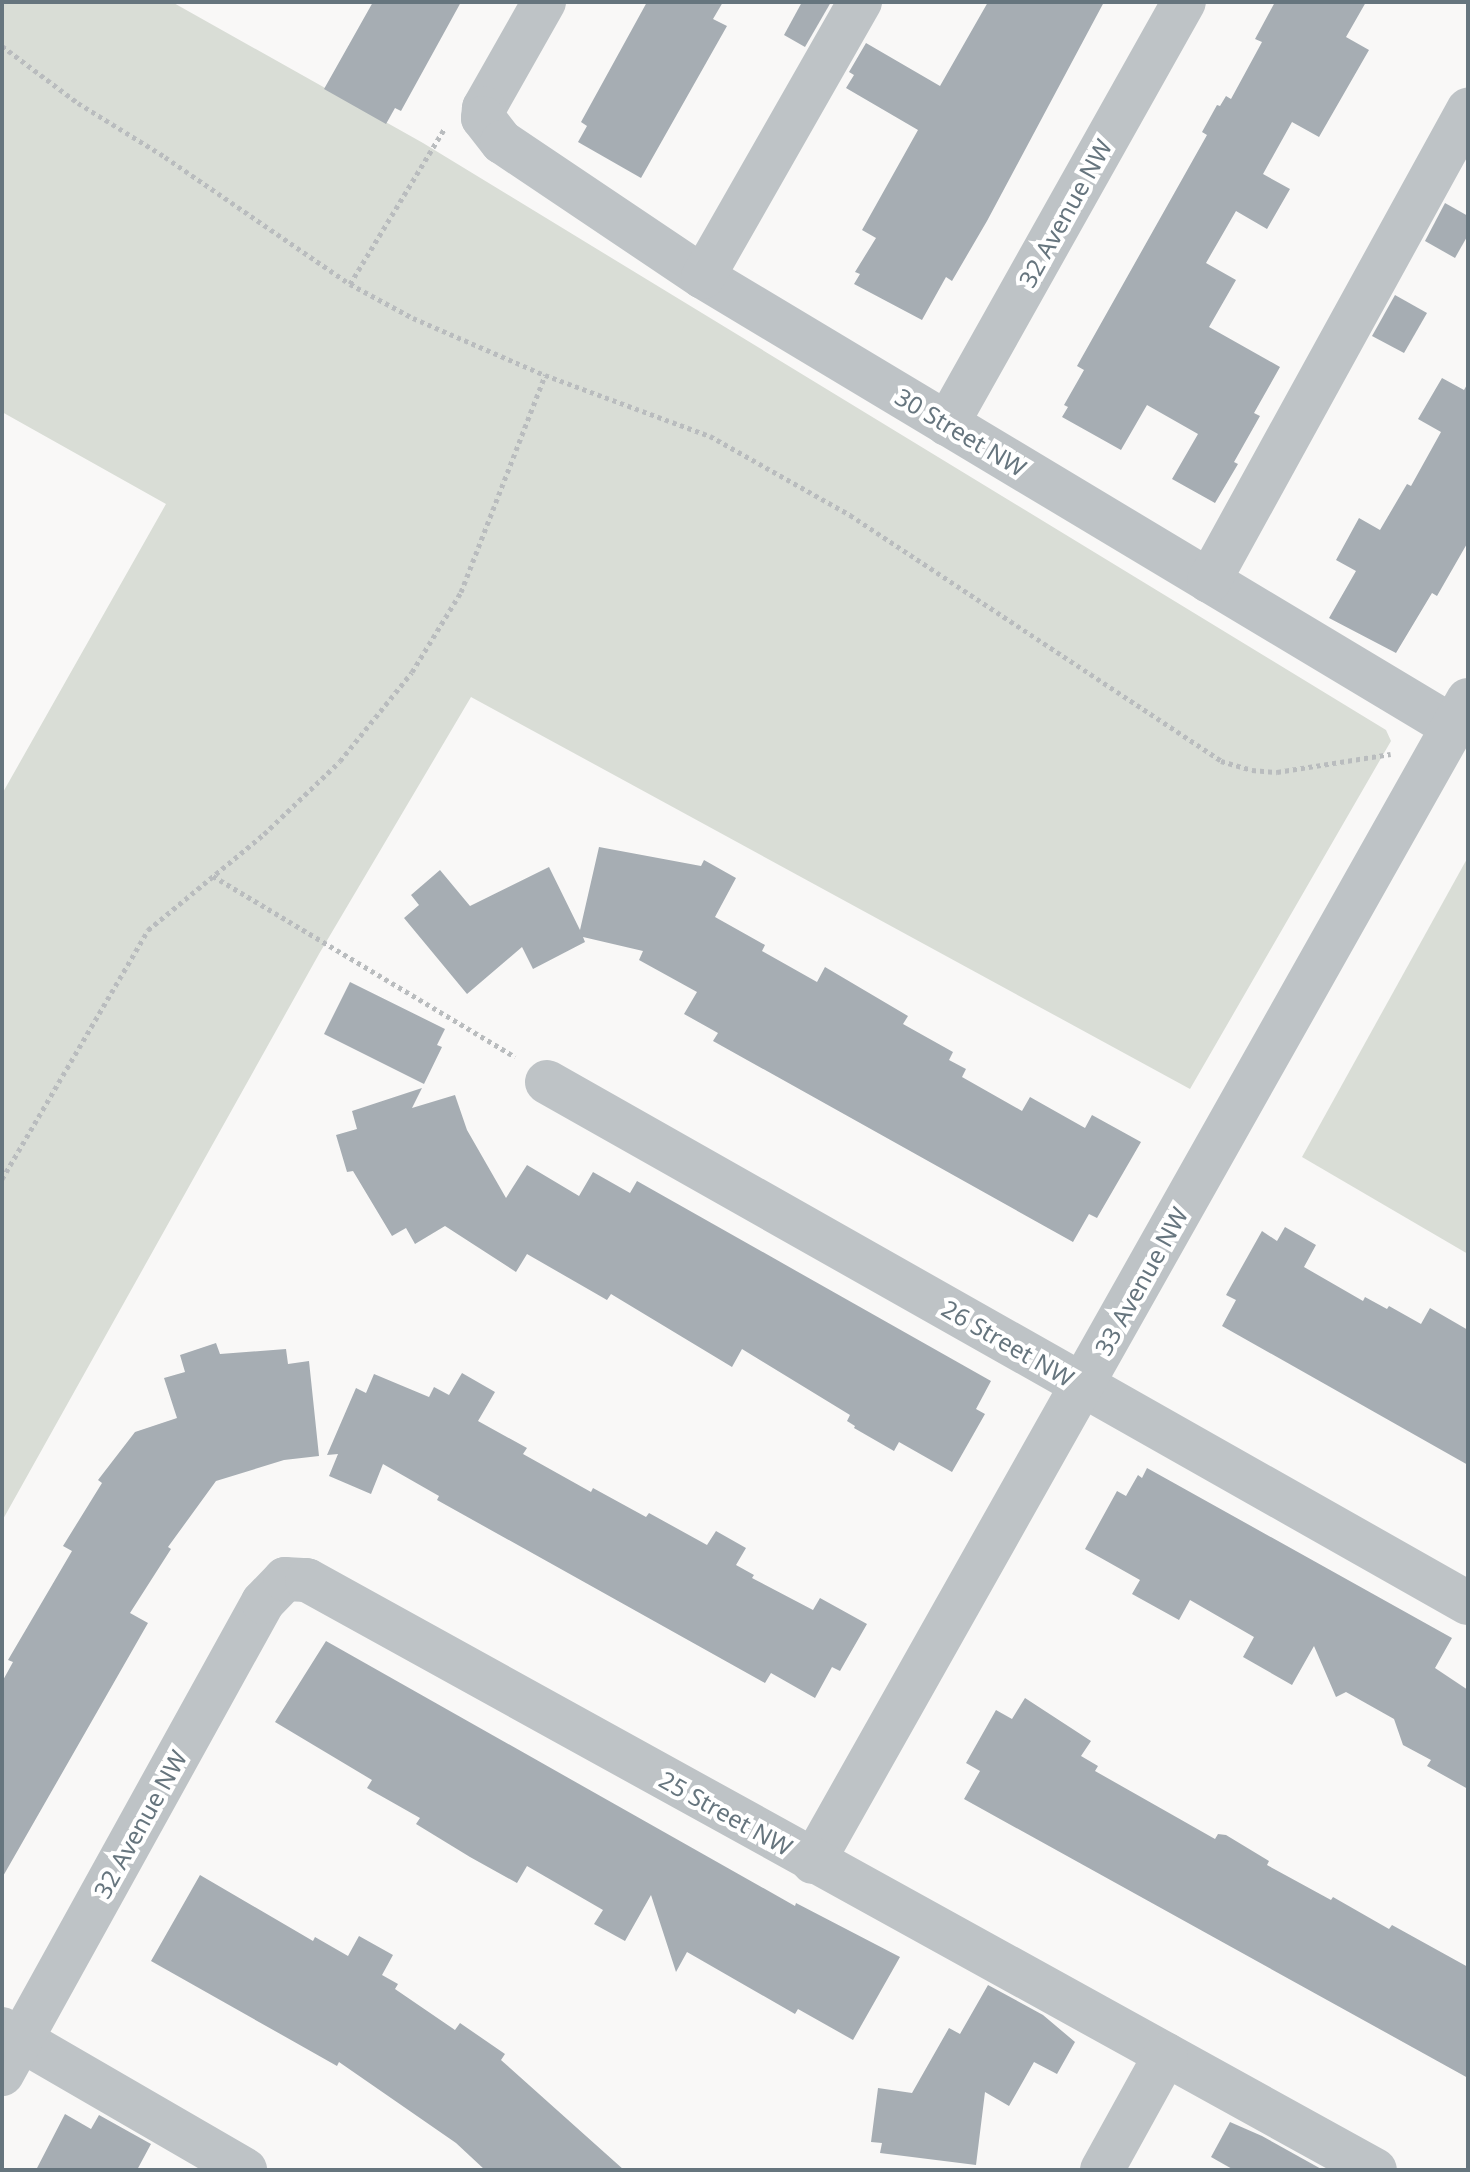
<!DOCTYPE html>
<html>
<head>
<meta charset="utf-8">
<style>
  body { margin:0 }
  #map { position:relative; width:1470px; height:2172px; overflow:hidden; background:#f9f8f7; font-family:"Noto Sans",sans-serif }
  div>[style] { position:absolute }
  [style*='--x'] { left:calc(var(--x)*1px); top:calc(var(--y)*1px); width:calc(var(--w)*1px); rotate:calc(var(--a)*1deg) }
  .green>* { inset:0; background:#d9ddd6 }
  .building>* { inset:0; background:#a6adb3 }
  .path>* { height:5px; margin-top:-2.5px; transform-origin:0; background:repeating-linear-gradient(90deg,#b9bcbe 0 4px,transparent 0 8px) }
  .minor>* { height:44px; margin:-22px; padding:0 22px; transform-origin:22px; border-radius:22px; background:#bec3c6 }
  span { translate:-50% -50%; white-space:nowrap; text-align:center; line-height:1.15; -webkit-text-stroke:8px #fff; paint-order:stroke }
  .street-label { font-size:24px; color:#66757e }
  .frame { position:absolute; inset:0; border:4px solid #66757e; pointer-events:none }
</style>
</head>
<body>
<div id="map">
  <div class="green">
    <div style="clip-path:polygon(2px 2px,172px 2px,423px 143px,1386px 730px,1391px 741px,1190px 1089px,471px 697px,319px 954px,2px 1521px,2px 794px,166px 504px,2px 412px)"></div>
    <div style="clip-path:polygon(1468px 857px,1468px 1254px,1302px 1157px)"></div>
  </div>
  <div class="building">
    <div style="clip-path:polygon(373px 2px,461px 2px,401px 111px,395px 108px,386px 124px,324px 89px)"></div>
    <div style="clip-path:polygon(647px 2px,723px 2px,713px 19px,727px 26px,641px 178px,578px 142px,587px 126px,581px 122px)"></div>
    <div style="clip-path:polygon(802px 2px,831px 2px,805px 47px,784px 35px)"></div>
    <div style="clip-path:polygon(988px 2px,1104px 2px,987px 221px,952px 281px,946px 277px,922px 320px,854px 284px,860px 274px,855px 272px,876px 238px,862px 230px,918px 130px,846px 88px,854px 75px,849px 72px,866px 43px,940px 86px)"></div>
    <div style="clip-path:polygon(1275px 2px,1366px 2px,1346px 37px,1369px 50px,1319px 137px,1292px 122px,1263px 174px,1290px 189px,1267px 229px,1236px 211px,1206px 263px,1236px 280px,1209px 327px,1280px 367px,1254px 413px,1260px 416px,1234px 462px,1238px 464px,1215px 503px,1172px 479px,1198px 434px,1147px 405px,1121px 450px,1062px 417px,1068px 407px,1064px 405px,1084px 370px,1077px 366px,1207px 135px,1202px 132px,1217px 105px,1220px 106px,1226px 96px,1231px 99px,1262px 42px,1255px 39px)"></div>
    <div style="clip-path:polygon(1445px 203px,1468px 216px,1468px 235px,1455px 258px,1425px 241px)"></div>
    <div style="clip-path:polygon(1395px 295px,1427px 313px,1404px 353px,1372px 336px)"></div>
    <div style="clip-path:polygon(1442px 378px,1464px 390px,1468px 383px,1468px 542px,1437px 596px,1432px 593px,1396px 653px,1329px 618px,1356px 571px,1336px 560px,1359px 518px,1380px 530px,1407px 484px,1411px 486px,1441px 432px,1418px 419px)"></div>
    <div style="clip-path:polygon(599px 847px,701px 866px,704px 860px,736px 878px,715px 917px,765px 945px,762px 951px,817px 982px,825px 967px,908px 1016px,903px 1024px,953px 1052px,949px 1060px,966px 1069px,962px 1077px,1022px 1111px,1030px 1097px,1085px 1128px,1092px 1115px,1141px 1142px,1097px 1218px,1089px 1214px,1073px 1242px,713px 1041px,718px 1033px,684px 1014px,697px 992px,639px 960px,643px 951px,583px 937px,585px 942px,533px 969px,522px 947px,467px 994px,404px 918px,419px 905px,411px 895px,440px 870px,470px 906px,549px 867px,580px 930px)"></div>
    <div style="clip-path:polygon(350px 982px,445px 1029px,437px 1045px,442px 1047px,424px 1084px,324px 1034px)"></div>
    <div style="clip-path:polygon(422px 1088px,412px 1108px,455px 1095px,467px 1130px,506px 1198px,527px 1165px,579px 1196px,593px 1172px,630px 1193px,637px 1181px,991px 1381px,976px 1409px,985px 1414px,952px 1472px,899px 1442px,894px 1451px,854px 1428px,855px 1426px,847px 1421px,850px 1415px,742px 1349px,732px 1367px,611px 1294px,607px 1300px,527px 1254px,516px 1272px,445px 1226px,415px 1244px,406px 1228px,392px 1236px,353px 1171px,347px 1172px,336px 1135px,357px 1129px,352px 1111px)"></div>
    <div style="clip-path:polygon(1285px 1227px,1316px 1245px,1304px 1267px,1363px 1301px,1365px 1297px,1387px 1309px,1389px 1306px,1421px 1324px,1430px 1308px,1468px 1330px,1468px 1465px,1222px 1326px,1236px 1300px,1226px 1295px,1262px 1231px,1277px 1241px)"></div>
    <div style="clip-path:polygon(216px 1343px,220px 1354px,286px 1349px,288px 1364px,309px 1361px,319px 1456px,284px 1460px,216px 1481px,168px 1547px,171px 1549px,130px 1613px,148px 1623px,2px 1878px,2px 1682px,13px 1662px,8px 1660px,72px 1551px,63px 1546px,102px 1483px,98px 1480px,135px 1432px,177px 1418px,164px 1378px,185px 1372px,180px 1355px)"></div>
    <div style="clip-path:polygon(462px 1373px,495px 1392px,478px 1421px,527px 1448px,523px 1454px,591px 1492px,593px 1488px,646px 1517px,649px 1513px,707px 1545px,716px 1531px,746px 1548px,736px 1565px,754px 1575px,752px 1578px,813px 1610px,820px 1598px,867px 1624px,840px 1671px,832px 1667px,815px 1698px,771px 1673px,765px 1683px,437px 1500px,439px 1496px,383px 1464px,371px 1494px,329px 1476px,338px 1454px,327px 1455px,356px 1388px,366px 1393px,374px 1374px,429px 1397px,434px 1387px,449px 1395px)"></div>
    <div style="clip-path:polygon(1147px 1468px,1452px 1638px,1435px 1668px,1468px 1690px,1468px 1789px,1427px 1766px,1431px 1760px,1403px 1745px,1394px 1719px,1346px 1692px,1336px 1697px,1314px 1646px,1292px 1685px,1243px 1657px,1254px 1637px,1190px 1600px,1179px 1620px,1132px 1594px,1140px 1580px,1085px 1549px,1117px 1491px,1126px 1496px,1138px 1475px,1142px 1478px)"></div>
    <div style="clip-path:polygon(326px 1641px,795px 1906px,796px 1903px,900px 1957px,853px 2040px,798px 2009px,795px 2014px,687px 1952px,676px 1972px,651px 1895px,625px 1941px,594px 1924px,603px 1910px,527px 1866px,517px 1883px,470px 1857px,416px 1824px,420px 1818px,367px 1788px,372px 1780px,275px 1722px)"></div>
    <div style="clip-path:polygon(1025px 1698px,1091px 1741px,1081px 1756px,1098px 1766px,1095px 1771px,1215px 1839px,1218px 1834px,1226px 1835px,1269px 1861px,1267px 1865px,1331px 1900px,1333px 1897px,1389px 1929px,1392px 1925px,1468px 1967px,1468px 2078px,964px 1799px,980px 1771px,966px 1763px,996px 1710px,1012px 1719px)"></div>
    <div style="clip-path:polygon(200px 1875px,313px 1941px,315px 1937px,348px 1956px,359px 1936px,393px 1955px,382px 1975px,398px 1984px,395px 1989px,455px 2030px,460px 2023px,505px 2054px,501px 2060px,624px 2170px,485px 2170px,456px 2143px,339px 2062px,337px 2066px,151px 1961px)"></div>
    <div style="clip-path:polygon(988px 1985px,1043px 2015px,1075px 2042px,1057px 2074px,1034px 2062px,1009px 2106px,985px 2092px,976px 2165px,880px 2153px,882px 2143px,871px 2142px,878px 2088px,912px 2093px,949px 2028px,960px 2034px)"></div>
    <div style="clip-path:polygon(65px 2114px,91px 2129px,99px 2115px,151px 2144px,137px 2170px,36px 2170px)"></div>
    <div style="clip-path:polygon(1230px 2122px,1262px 2136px,1323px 2170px,1234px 2170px,1211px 2157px)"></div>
  </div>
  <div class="path">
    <div style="--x:2;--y:46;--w:95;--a:36.9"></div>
    <div style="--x:78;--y:103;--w:102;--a:31.8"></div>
    <div style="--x:165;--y:157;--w:224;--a:34.5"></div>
    <div style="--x:350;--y:284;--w:72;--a:28.4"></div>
    <div style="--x:413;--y:318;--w:144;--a:23.4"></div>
    <div style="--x:545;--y:375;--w:176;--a:20.3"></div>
    <div style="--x:710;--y:436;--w:161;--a:29.4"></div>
    <div style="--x:850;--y:515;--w:445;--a:33.5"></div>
    <div style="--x:1221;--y:761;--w:32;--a:16"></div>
    <div style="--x:1252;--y:770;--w:25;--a:5"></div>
    <div style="--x:1277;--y:772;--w:115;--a:-9"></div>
    <div style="--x:350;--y:284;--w:183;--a:-58.7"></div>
    <div style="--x:213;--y:876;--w:352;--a:30.9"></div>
    <div style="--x:2;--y:1179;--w:289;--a:-59.6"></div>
    <div style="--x:148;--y:930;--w:151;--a:-39.6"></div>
    <div style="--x:264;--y:834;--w:105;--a:-43.8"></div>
    <div style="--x:340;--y:761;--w:114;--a:-51"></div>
    <div style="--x:412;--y:672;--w:94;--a:-58.5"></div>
    <div style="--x:461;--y:592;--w:233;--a:-68.8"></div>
  </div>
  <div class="minor">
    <div style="--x:544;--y:2;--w:122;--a:119.5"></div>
    <div style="--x:484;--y:108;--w:10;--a:96"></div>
    <div style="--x:483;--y:118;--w:31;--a:52"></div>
    <div style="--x:502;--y:142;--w:242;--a:33.9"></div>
    <div style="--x:703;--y:277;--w:875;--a:30.96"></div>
    <div style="--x:703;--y:277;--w:317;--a:-60.3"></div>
    <div style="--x:947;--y:424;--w:484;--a:-60.7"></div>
    <div style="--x:1209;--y:581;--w:538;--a:-61.19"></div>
    <div style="--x:547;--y:1082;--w:1058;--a:29.5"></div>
    <div style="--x:813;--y:1862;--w:1334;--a:-60.59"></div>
    <div style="--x:2;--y:2029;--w:281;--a:30.1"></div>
    <div style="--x:2;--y:2074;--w:539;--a:-61.06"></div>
    <div style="--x:263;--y:1602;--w:32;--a:-46"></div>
    <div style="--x:285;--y:1579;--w:22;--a:3"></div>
    <div style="--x:307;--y:1580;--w:1220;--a:28.92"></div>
    <div style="--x:1102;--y:2170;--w:132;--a:-61.1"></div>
  </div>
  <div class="street-label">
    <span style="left:1065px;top:213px;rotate:-61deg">32 Avenue NW</span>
    <span style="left:961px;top:432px;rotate:31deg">30 Street NW</span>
    <span style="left:1141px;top:1281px;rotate:-61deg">33 Avenue NW</span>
    <span style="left:1008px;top:1343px;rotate:30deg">26 Street NW</span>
    <span style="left:726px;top:1813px;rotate:29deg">25 Street NW</span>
    <span style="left:140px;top:1824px;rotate:-61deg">32 Avenue NW</span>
  </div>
  <div class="frame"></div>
</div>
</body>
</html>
